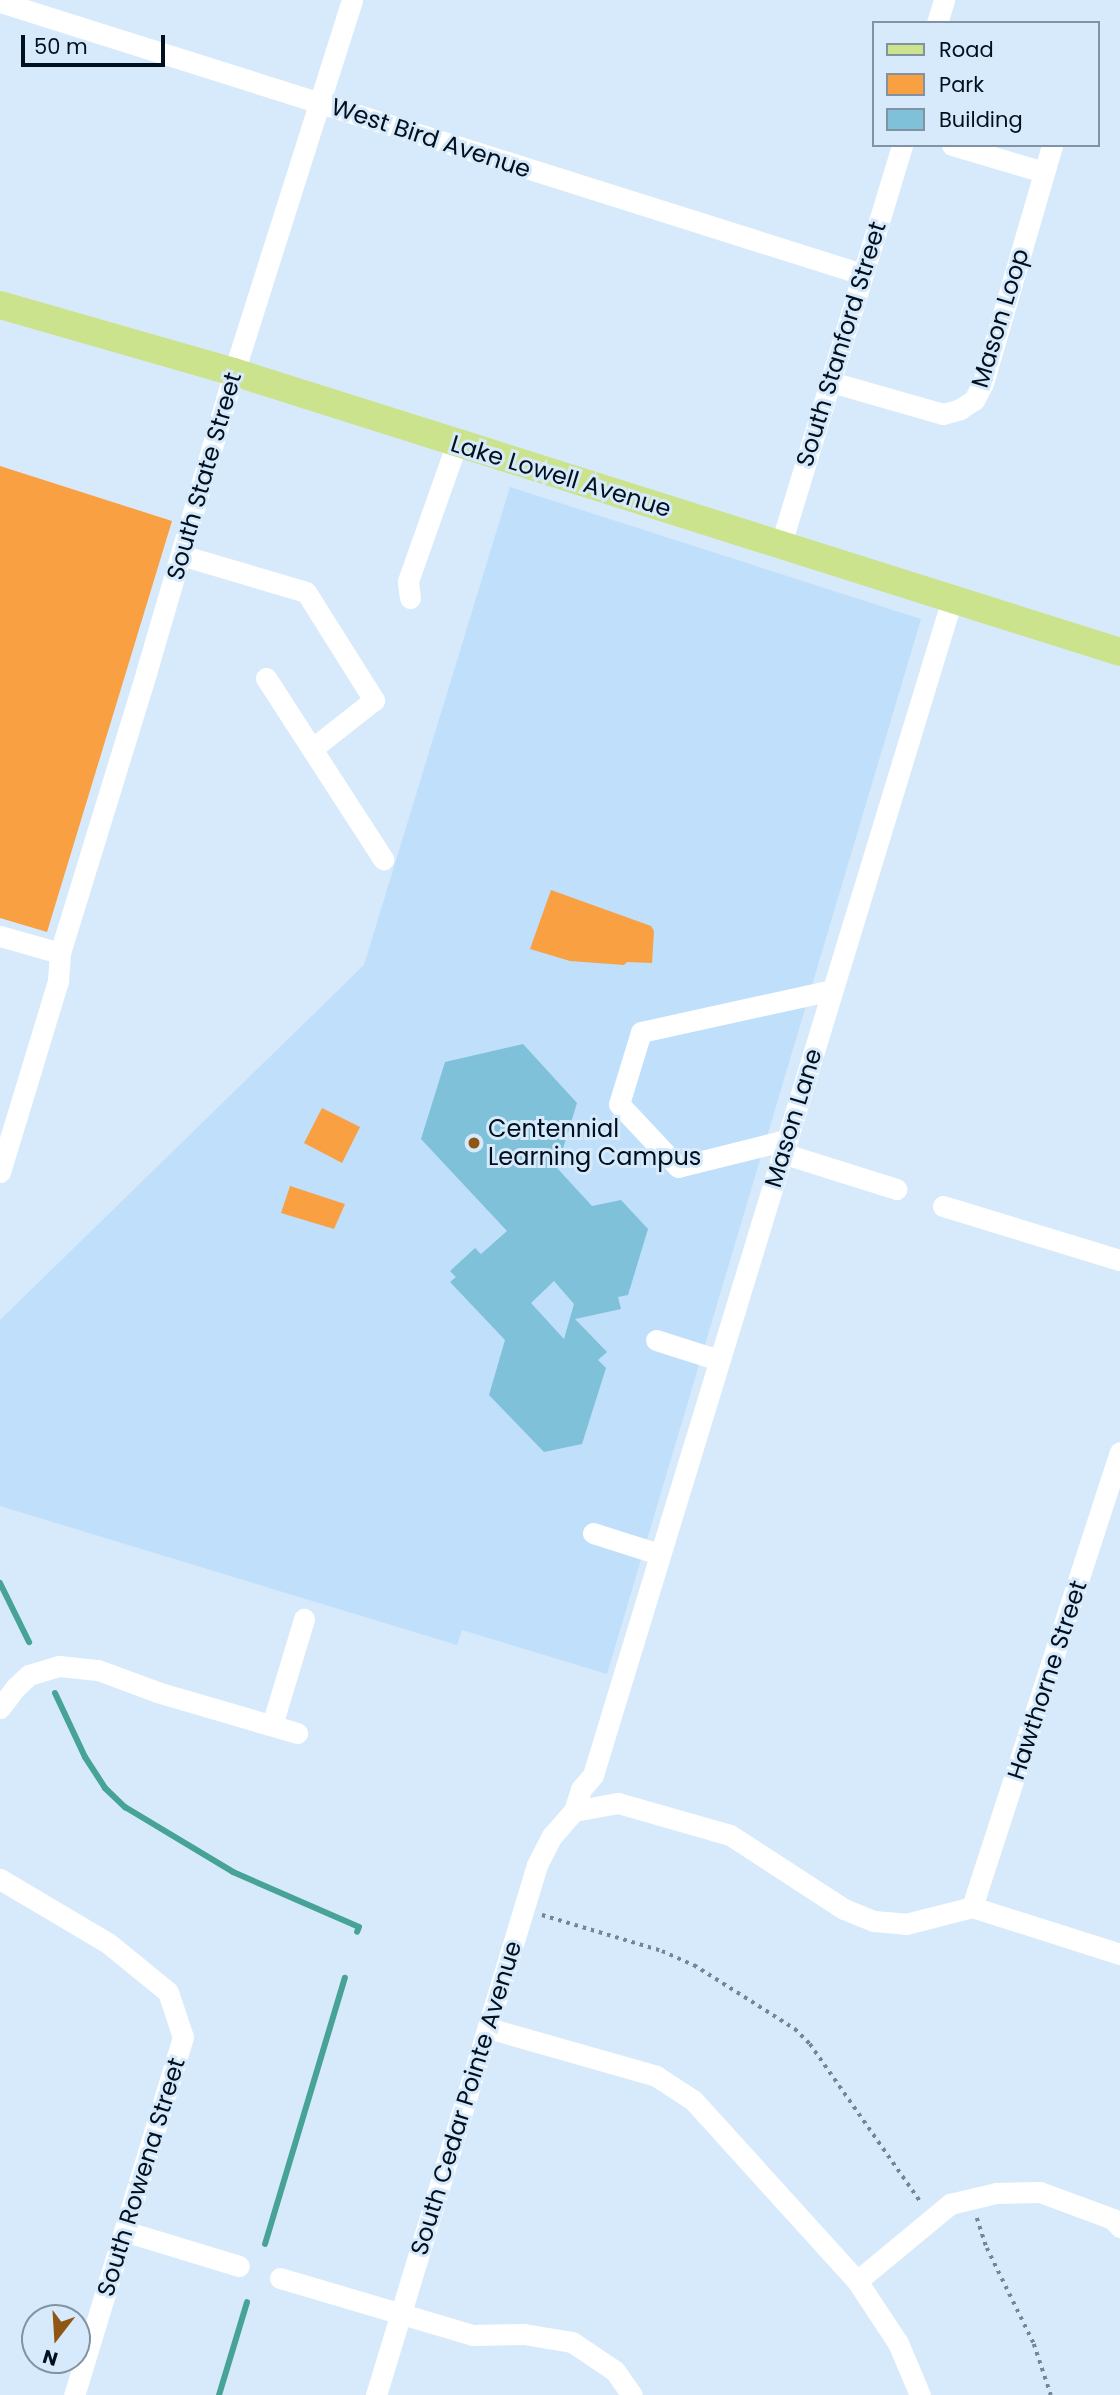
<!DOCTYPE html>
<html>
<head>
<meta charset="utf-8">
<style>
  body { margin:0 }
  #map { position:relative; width:1120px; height:2395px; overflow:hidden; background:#d7eafb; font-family:Poppins,sans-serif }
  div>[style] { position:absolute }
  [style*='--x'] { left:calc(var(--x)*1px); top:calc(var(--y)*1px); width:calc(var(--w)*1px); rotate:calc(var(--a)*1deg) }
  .built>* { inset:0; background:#bfdffb }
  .green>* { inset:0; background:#f9a042 }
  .stream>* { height:6px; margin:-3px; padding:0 3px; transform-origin:3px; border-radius:3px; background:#46a396 }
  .building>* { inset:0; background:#7fc1d9 }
  .path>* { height:3.5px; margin-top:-1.75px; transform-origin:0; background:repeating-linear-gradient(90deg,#748695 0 3.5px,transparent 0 8.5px) }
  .minor>* { height:21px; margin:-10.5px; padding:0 10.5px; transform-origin:10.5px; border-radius:10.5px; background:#fff }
  .major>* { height:28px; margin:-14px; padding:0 14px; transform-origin:14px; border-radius:14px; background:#cce38d }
  .dots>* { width:19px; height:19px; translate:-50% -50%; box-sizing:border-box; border:4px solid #d7eafb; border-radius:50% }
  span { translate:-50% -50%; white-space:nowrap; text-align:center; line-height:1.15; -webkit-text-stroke:6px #d7eafb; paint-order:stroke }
  .street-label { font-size:24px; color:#01101e }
  .poi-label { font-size:24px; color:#01101e }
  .left { translate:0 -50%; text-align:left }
  .legend { position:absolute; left:872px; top:21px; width:228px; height:126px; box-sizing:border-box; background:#d7eafb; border:2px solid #8193a3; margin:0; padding:9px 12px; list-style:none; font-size:21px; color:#01101e }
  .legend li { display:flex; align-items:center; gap:14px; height:35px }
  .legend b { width:35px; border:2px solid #8193a3 }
  .north { position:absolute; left:21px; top:2304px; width:70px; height:70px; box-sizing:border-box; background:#d7eafb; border:2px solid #8193a3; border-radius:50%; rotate:197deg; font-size:19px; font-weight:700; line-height:28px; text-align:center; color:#01101e }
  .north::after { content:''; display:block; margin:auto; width:24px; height:32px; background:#905613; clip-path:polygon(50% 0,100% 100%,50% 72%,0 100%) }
  .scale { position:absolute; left:21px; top:35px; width:144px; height:32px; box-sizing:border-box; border:4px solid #01101e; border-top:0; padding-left:9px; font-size:21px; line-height:24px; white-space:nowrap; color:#01101e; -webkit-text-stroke:5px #d7eafb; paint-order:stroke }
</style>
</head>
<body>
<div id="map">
  <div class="built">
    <div style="clip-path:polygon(510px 487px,921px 619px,607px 1674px,462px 1630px,457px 1645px,0 1506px,0 1320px,364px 965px)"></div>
  </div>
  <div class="green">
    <div style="clip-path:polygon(0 466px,172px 521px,47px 932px,0 918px)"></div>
    <div style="clip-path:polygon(551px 890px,651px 926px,654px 931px,652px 963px,627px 962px,624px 965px,570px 961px,530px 949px)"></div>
    <div style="clip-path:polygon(322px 1108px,360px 1127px,342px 1163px,304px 1143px)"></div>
    <div style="clip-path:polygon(290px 1186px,345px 1204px,334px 1229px,281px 1213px)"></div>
  </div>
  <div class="stream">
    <div style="--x:0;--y:1583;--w:66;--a:63.8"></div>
    <div style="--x:55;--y:1693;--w:71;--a:64.9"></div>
    <div style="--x:85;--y:1757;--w:37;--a:57"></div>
    <div style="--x:105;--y:1788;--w:28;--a:44"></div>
    <div style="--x:125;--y:1807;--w:126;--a:31"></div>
    <div style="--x:233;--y:1872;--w:137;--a:23.6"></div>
    <div style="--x:359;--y:1927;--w:5;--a:112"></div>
    <div style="--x:265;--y:2244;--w:278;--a:-73.3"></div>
    <div style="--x:219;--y:2395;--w:97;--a:-73.2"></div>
  </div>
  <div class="building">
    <div style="clip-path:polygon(evenodd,523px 1044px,577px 1103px,557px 1168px,592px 1206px,621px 1200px,648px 1229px,628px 1295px,618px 1297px,621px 1309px,575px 1319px,607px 1352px,598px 1360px,606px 1368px,582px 1444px,544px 1452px,489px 1395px,505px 1340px,450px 1282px,456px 1277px,450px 1271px,475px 1248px,481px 1254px,507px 1231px,421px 1139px,445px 1062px,523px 1044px,554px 1281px,574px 1304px,564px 1339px,531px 1303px,554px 1281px)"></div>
  </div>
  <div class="path">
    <div style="--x:542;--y:1915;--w:125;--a:16.7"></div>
    <div style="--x:662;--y:1951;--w:35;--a:24"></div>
    <div style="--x:694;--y:1965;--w:120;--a:32.4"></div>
    <div style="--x:795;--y:2029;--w:21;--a:45"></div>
    <div style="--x:810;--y:2044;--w:195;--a:55"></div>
    <div style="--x:977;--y:2218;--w:32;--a:72"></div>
    <div style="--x:987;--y:2248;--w:107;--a:63.9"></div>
    <div style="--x:1034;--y:2344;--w:54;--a:71.6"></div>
  </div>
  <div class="minor">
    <div style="--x:0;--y:2;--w:904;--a:17.51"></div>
    <div style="--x:937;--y:23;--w:24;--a:-73"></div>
    <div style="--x:952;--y:145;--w:96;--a:16.4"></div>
    <div style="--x:831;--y:382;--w:116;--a:15.9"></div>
    <div style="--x:943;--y:414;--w:18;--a:-16"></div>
    <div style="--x:960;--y:409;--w:17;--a:-33"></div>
    <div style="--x:974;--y:400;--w:19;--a:-62"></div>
    <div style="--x:983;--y:383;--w:248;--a:-73.8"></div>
    <div style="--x:781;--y:544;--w:417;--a:-73.1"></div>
    <div style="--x:181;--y:555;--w:130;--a:16.5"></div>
    <div style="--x:306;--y:592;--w:128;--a:57.8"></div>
    <div style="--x:374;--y:700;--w:78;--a:141.8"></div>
    <div style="--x:410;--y:598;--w:17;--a:-97"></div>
    <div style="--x:408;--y:581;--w:146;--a:-70.5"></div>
    <div style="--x:266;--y:678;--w:216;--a:57.1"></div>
    <div style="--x:0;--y:936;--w:62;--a:15.8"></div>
    <div style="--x:60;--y:953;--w:293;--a:-72.9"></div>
    <div style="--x:146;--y:673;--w:314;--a:-73.7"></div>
    <div style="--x:234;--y:372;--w:390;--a:-72.4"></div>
    <div style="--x:786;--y:1140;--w:111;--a:166"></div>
    <div style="--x:678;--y:1167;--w:86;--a:-133.1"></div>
    <div style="--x:619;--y:1104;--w:75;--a:-73"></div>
    <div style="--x:641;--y:1032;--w:196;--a:-12.4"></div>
    <div style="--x:782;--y:1153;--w:120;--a:17.5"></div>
    <div style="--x:0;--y:1172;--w:200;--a:-73.1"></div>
    <div style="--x:58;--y:981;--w:28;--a:-86"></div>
    <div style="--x:943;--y:1206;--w:185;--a:17"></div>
    <div style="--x:656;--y:1340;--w:66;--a:17.6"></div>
    <div style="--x:593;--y:1533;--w:69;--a:17.7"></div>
    <div style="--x:0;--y:1708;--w:26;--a:-53"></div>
    <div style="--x:16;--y:1687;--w:18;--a:-43"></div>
    <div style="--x:29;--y:1675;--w:31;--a:-17"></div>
    <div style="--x:59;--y:1666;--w:39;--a:6"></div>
    <div style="--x:98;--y:1670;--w:63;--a:20.4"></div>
    <div style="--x:157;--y:1692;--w:146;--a:16.3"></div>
    <div style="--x:272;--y:1725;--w:111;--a:-73.2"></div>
    <div style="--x:574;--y:1811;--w:23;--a:-72"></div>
    <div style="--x:581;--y:1789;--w:18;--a:-49"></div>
    <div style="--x:593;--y:1775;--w:1230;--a:-73.02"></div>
    <div style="--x:0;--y:1879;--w:126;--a:30.7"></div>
    <div style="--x:108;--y:1943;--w:77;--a:39.2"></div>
    <div style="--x:168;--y:1992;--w:47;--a:71.6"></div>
    <div style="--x:183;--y:2037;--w:374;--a:106.9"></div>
    <div style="--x:972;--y:1907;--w:478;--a:-72"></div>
    <div style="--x:488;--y:2028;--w:175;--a:15.9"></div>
    <div style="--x:656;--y:2076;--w:44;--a:33"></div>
    <div style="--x:693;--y:2100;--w:244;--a:47.8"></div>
    <div style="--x:857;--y:2281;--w:74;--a:56.5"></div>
    <div style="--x:898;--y:2343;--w:56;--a:67.1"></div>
    <div style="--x:124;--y:2231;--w:120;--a:16.9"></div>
    <div style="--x:280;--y:2278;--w:200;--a:16.5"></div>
    <div style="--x:472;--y:2335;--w:52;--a:-1.1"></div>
    <div style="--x:524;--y:2334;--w:49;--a:9.5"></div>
    <div style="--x:572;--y:2342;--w:52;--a:34"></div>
    <div style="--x:615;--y:2371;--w:29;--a:55"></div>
    <div style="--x:857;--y:2281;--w:121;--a:-39.6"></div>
    <div style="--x:950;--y:2204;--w:47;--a:-13.4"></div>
    <div style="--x:996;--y:2193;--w:44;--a:-1.3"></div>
    <div style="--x:1040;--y:2192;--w:78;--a:20.3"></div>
    <div style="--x:1113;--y:2219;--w:11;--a:49"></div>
    <div style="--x:376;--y:2395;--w:554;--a:-73.1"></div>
    <div style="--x:537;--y:1865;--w:33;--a:-63"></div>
    <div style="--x:552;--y:1836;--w:33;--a:-49"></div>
    <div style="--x:574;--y:1811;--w:45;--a:-10.3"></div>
    <div style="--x:618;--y:1803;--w:116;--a:15.9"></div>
    <div style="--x:730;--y:1835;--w:136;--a:33"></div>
    <div style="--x:844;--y:1909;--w:32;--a:22"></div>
    <div style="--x:874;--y:1921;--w:32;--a:5"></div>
    <div style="--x:906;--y:1924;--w:68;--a:-14.4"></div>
    <div style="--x:972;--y:1907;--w:155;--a:17.6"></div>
  </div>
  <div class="major">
    <div style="--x:0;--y:305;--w:243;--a:16"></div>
    <div style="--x:234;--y:372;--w:929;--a:17.54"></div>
  </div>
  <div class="dots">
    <div style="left:474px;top:1143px;background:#905613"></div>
  </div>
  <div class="street-label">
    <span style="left:431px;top:138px;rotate:18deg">West Bird Avenue</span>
    <span style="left:1000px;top:318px;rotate:-73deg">Mason Loop</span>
    <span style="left:841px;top:344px;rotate:-73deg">South Stanford Street</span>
    <span style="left:204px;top:476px;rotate:-74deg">South State Street</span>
    <span style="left:561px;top:476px;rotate:17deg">Lake Lowell Avenue</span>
    <span style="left:793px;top:1118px;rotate:-73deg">Mason Lane</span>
    <span style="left:1047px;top:1680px;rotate:-72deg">Hawthorne Street</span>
    <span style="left:466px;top:2098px;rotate:-73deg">South Cedar Pointe Avenue</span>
    <span style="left:141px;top:2177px;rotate:-73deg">South Rowena Street</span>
  </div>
  <div class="poi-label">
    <span class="left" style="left:488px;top:1143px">Centennial<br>Learning Campus</span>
  </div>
  <ul class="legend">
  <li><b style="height:9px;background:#cce38d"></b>Road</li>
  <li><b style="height:19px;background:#f9a042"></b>Park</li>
  <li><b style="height:19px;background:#7fc1d9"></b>Building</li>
  </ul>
  <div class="north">N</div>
  <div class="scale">50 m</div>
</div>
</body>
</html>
